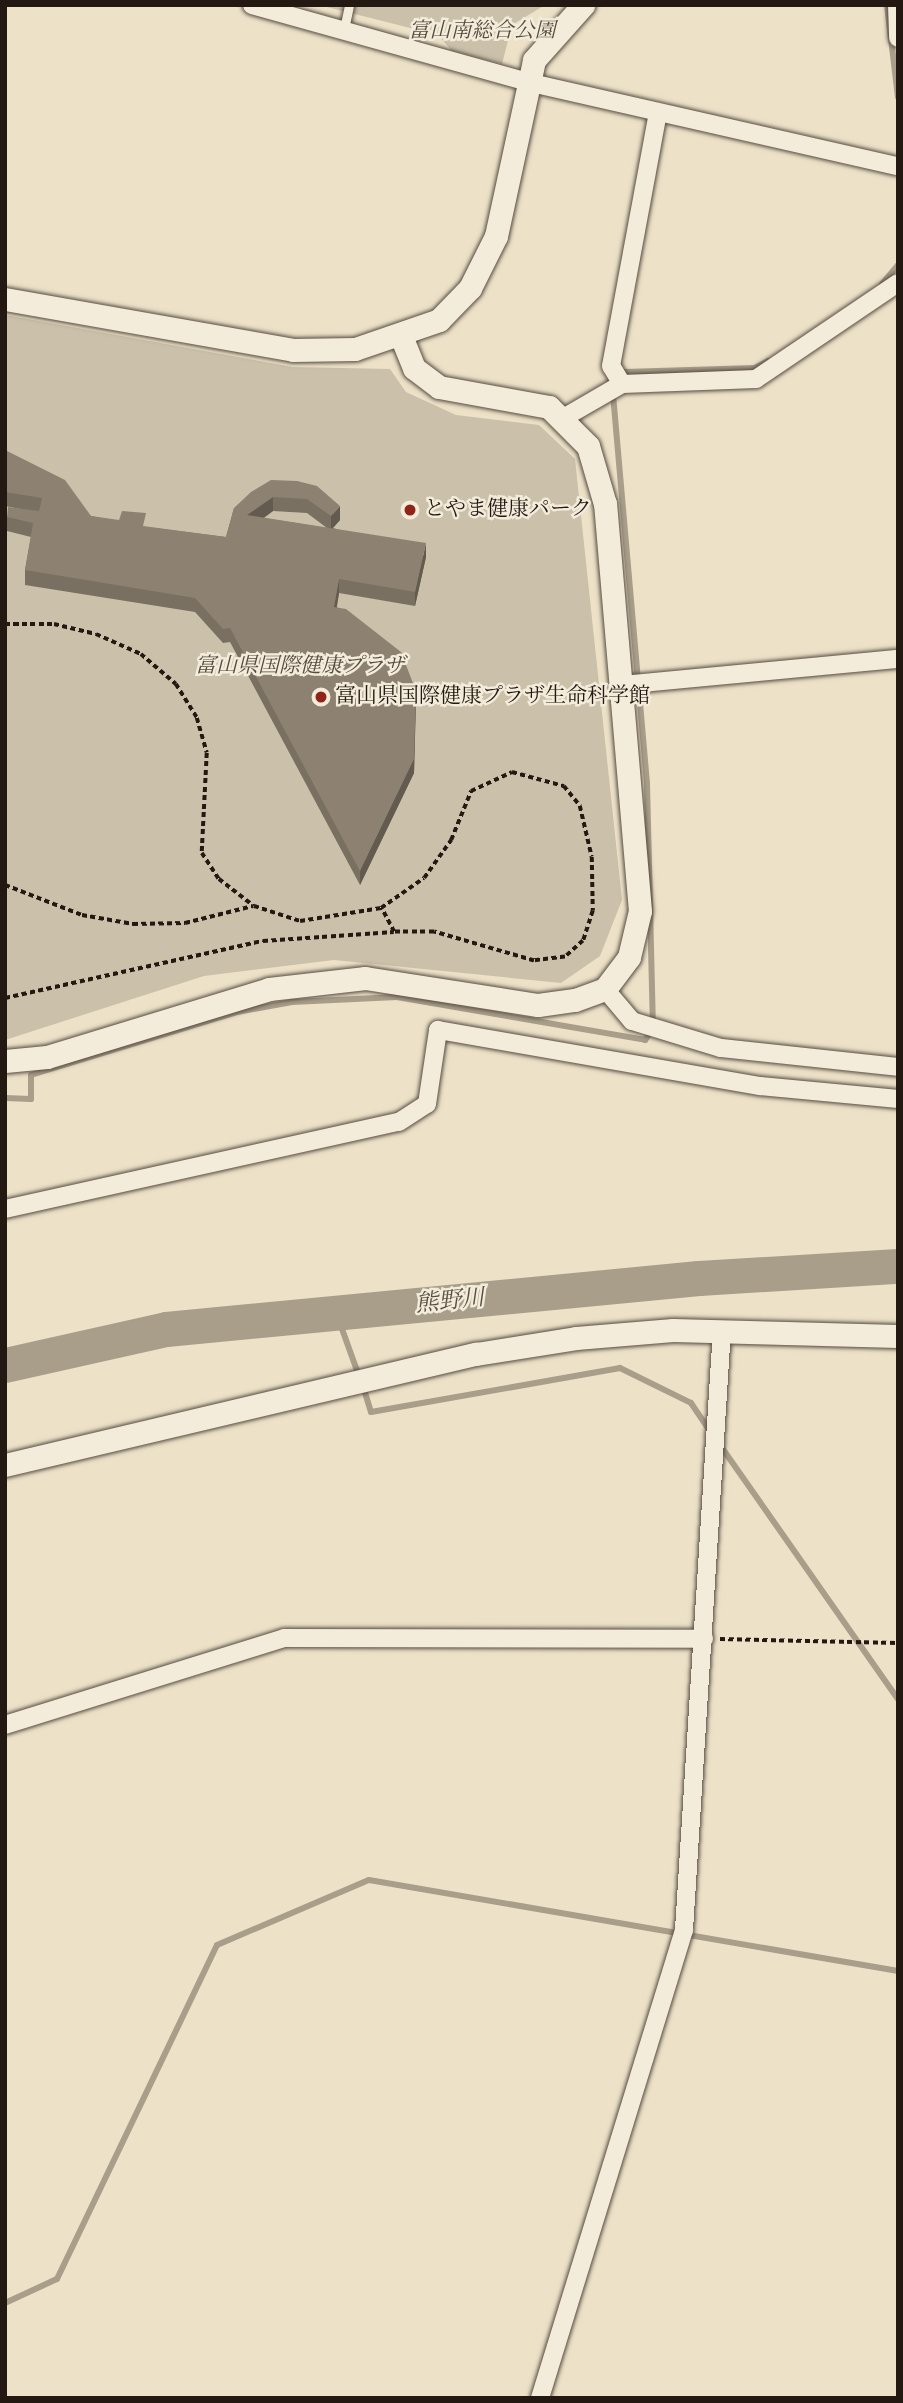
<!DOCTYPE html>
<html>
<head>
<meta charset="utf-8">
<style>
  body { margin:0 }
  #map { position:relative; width:903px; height:2403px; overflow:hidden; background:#ede2c8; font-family:"IM FELL English","Noto Serif JP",serif }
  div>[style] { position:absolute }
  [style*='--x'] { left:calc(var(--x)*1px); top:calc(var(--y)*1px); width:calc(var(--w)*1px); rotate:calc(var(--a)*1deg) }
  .green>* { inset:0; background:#cbc0a9 }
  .stream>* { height:6px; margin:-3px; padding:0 3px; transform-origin:3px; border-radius:3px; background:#a99e8a }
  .river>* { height:35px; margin:-17.5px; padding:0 17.5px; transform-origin:17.5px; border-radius:17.5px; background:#a99e8a }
  .path>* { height:3.5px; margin-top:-1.75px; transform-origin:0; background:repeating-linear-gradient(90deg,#241912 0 5px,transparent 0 8.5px) }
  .roads { filter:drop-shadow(0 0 2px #564b40) drop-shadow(0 0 2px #564b40) }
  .service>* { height:9px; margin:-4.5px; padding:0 4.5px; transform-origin:4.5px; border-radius:4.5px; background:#f3ecdb }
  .minor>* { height:18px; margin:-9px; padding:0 9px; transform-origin:9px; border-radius:9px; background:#f3ecdb }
  .tertiary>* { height:23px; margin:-11.5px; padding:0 11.5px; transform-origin:11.5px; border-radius:11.5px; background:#f3ecdb }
  .wall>* { inset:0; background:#797061 }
  .shaded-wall>* { inset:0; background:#635b4f }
  .building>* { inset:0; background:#8d8271 }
  .dots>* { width:19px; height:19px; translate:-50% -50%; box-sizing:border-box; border:4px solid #f3ecdb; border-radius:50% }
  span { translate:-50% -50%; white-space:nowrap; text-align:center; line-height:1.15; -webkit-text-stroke:5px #f3ecdb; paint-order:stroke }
  .park-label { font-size:21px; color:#564b3f; font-style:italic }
  .poi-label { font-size:21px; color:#241912 }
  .left { translate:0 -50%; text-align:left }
  .water-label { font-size:23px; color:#594e42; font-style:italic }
  .frame { position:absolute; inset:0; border:7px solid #241912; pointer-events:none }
</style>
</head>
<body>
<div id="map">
  <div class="green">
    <div style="clip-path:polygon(319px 5px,545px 5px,512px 25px,502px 64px,452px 51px,438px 35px)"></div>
    <div style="clip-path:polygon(5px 315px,293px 367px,390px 369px,406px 392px,456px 415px,539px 425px,575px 459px,622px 900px,600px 956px,561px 983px,334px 960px,204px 976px,5px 1040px)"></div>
  </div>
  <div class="stream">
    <div style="--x:887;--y:5;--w:93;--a:83.2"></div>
    <div style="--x:882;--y:284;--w:25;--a:-50"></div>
    <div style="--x:620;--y:378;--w:7;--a:-56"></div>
    <div style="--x:624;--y:372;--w:131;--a:-1.7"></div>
    <div style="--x:755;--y:368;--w:15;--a:-28"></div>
    <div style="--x:5;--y:1098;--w:26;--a:2"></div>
    <div style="--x:31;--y:1099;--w:24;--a:-90"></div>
    <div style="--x:31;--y:1075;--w:215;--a:-17"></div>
    <div style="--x:237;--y:1012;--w:56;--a:-10.3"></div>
    <div style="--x:292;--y:1002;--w:105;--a:-2.7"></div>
    <div style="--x:397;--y:997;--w:252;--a:9.8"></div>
    <div style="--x:645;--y:1040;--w:14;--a:-54"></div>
    <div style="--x:653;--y:1029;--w:246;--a:-91.4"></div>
    <div style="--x:647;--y:783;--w:393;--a:-95"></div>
    <div style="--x:337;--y:1315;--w:65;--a:70.2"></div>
    <div style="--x:363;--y:1386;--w:27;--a:73"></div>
    <div style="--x:371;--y:1412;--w:253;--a:-10"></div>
    <div style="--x:620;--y:1368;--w:79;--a:26.2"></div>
    <div style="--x:691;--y:1403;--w:37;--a:56"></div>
    <div style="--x:720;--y:1445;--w:310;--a:55"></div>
    <div style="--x:5;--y:2303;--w:57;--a:-24.8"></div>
    <div style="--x:57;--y:2279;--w:370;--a:-64.4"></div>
    <div style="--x:217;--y:1945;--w:165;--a:-23.2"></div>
    <div style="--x:369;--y:1880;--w:537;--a:9.76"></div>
  </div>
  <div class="river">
    <div style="--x:5;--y:1365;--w:165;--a:-12.6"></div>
    <div style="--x:166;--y:1329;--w:535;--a:-5.47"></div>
    <div style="--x:699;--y:1278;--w:199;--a:-3.5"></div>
  </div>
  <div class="path">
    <div style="--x:5;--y:624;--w:49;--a:0"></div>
    <div style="--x:54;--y:624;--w:43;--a:13.4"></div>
    <div style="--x:96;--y:634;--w:49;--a:24"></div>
    <div style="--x:141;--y:654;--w:46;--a:40.6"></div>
    <div style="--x:176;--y:684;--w:40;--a:58"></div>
    <div style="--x:197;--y:718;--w:36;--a:74"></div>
    <div style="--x:207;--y:753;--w:100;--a:92.9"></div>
    <div style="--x:202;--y:853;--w:31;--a:57"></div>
    <div style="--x:219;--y:879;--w:44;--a:37.6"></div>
    <div style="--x:254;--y:906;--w:48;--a:18.1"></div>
    <div style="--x:300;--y:921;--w:82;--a:-9.1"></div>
    <div style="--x:512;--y:772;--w:54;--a:15.1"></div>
    <div style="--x:564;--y:786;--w:26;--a:51"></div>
    <div style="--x:580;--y:806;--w:52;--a:76.8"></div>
    <div style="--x:592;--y:857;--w:54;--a:88.9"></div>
    <div style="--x:593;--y:911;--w:32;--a:108"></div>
    <div style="--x:583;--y:941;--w:24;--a:138"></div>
    <div style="--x:565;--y:957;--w:31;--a:173"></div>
    <div style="--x:534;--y:961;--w:104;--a:-163.8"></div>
    <div style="--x:434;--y:932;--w:40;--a:180"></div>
    <div style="--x:394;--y:932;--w:27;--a:-118"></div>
    <div style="--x:381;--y:908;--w:52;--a:-34.9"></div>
    <div style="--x:424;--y:878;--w:47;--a:-54.6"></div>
    <div style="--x:451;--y:840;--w:53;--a:-67.8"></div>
    <div style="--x:471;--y:791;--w:45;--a:-24.9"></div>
    <div style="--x:5;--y:885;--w:83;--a:21.3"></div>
    <div style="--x:82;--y:915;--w:52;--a:10"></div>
    <div style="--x:133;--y:924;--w:52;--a:-1.1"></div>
    <div style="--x:185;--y:923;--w:70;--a:-14"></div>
    <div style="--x:5;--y:998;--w:264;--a:-12.5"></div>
    <div style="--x:263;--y:941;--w:131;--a:-3.9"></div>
    <div style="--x:720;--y:1639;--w:178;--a:1.3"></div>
  </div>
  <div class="roads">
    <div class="service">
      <div style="--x:344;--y:29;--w:25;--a:-78"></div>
    </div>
    <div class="minor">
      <div style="--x:252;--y:5;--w:286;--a:15.6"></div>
      <div style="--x:527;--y:82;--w:380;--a:12.8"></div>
      <div style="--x:897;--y:5;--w:33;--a:88"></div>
      <div style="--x:622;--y:384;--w:134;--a:-2.1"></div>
      <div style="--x:756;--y:379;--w:171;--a:-34.1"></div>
      <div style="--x:565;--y:417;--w:66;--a:-30.1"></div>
      <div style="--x:622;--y:384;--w:21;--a:-121"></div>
      <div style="--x:611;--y:366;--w:257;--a:-79.5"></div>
      <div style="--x:621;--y:685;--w:278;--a:-5.4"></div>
      <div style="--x:605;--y:989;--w:42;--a:49.8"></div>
      <div style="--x:632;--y:1021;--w:93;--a:16.9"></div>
      <div style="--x:721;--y:1048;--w:178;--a:6.1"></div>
      <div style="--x:5;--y:1209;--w:403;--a:-12.5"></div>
      <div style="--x:399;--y:1122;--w:33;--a:-33"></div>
      <div style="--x:427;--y:1104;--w:75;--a:-81.5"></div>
      <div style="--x:438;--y:1030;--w:327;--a:9.9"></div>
      <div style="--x:760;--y:1086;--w:139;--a:5.4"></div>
      <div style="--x:5;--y:1725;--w:292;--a:-17.3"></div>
      <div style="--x:284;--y:1638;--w:420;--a:0.1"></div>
      <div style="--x:540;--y:2398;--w:490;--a:-72.9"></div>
      <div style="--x:684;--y:1930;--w:601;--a:-86.38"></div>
    </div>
    <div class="tertiary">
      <div style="--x:5;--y:299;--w:292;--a:10"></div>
      <div style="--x:293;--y:350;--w:62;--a:-0.9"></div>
      <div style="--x:355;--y:349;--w:89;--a:-19"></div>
      <div style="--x:439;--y:320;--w:45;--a:-45.9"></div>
      <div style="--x:470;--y:288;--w:58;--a:-63.4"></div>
      <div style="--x:496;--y:236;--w:180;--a:-77.8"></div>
      <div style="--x:534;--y:60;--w:74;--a:-48.3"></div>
      <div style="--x:5;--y:1061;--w:42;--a:-5.4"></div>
      <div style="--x:47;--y:1057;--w:232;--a:-17"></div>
      <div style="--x:269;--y:989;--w:97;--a:-6.5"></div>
      <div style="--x:365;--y:978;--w:175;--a:8.9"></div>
      <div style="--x:538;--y:1005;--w:37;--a:-8"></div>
      <div style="--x:575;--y:1000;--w:32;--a:-20"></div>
      <div style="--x:605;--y:989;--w:40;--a:-53"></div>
      <div style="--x:629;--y:957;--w:47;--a:-76.6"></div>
      <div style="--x:640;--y:911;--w:409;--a:-94.9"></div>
      <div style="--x:605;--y:504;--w:60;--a:-106.3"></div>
      <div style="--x:588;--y:446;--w:55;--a:-135"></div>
      <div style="--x:549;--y:407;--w:112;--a:-169.7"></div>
      <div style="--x:439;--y:387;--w:31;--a:-143"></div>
      <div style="--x:414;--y:368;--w:32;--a:-112"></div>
      <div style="--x:5;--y:1465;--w:484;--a:-13.3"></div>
      <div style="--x:476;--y:1354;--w:101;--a:-9.1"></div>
      <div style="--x:576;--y:1338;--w:97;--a:-4.7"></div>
      <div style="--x:673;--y:1330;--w:225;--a:1.5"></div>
    </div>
  </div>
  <div class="wall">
    <div style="clip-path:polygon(evenodd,5px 450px,91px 516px,146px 527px,226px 537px,234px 508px,297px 481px,340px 520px,333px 528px,426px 557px,415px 606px,339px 593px,337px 607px,416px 705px,414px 773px,360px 885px,230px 642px,223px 643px,195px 612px,25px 585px,25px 570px,31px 537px,7px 531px,7px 517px,20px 509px,5px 506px,5px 450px,273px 511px,307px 513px,327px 528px,264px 518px,273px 511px)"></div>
  </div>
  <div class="shaded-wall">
    <div style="clip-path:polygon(273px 497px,273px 511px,247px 529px,247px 515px)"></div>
    <div style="clip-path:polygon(340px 506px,340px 520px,331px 530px,331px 516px)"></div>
    <div style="clip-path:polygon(426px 543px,426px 557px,415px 606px,415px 592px)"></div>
    <div style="clip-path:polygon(339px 579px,339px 593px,334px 621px,334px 607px)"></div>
    <div style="clip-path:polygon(416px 691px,414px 773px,360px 885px,360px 871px)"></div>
  </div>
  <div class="building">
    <div style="clip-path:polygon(5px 450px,65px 480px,91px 516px,119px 520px,122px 511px,146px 513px,143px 526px,226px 537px,234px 508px,251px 492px,271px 480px,297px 481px,317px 486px,340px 506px,331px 516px,307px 499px,273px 497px,247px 515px,426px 543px,415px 592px,339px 579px,334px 607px,346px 609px,401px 652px,416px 691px,414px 759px,360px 871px,230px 628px,223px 629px,195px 598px,25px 570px,33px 523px,7px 517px,8px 507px,39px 511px,42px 498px,5px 492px)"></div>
  </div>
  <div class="dots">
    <div style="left:410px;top:510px;background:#8f2418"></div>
    <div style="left:321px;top:697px;background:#8f2418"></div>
  </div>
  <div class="park-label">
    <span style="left:482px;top:32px">富山南総合公園</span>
    <span style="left:300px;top:667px">富山県国際健康プラザ</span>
  </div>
  <div class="poi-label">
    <span class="left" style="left:424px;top:510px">とやま健康パーク</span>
    <span class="left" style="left:335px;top:697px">富山県国際健康プラザ生命科学館</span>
  </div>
  <div class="water-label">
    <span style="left:450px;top:1302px;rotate:-6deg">熊野川</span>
  </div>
  <div class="frame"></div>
</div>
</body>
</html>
